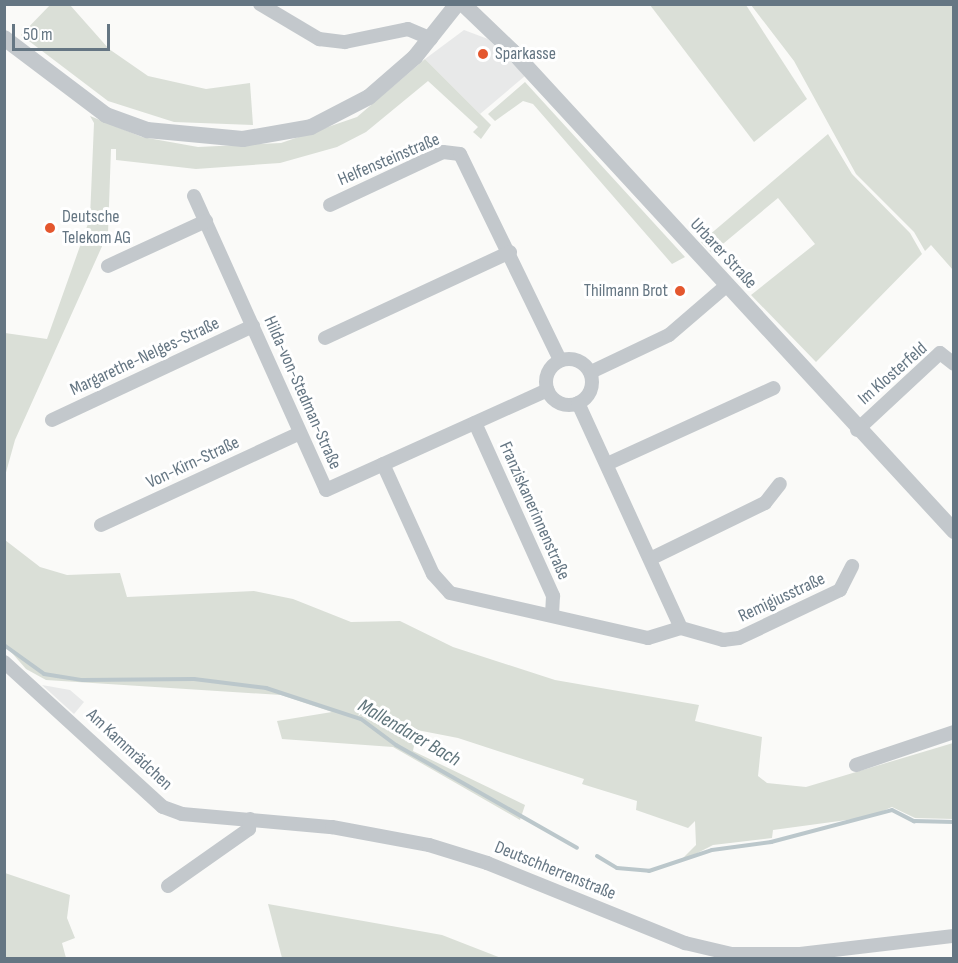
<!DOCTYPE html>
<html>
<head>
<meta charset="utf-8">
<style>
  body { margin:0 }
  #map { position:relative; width:958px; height:963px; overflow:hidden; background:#fafaf8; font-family:"Sofia Sans Condensed",sans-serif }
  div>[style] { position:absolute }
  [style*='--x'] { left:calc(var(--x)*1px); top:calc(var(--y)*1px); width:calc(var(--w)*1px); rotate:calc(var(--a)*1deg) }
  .built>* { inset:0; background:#e8e9e9 }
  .green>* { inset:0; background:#dadfd7 }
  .stream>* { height:4px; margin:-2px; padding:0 2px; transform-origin:2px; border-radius:2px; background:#bbc7cb }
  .minor>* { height:14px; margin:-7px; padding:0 7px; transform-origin:7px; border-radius:7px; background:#c3c8cc }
  .minor>.ring { margin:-7px; padding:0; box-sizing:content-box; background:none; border:14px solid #c3c8cc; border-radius:50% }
  .tertiary>* { height:16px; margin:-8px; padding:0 8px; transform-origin:8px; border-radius:8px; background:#c3c8cc }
  .dots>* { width:16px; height:16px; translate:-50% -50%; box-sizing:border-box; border:3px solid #fff; border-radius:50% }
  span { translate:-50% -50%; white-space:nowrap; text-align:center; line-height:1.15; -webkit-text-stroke:6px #fff; paint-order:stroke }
  .poi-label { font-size:18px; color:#657683 }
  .left { translate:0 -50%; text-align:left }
  .right { translate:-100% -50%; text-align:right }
  .street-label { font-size:18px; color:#657683 }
  .water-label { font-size:20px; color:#60757c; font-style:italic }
  .frame { position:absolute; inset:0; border:6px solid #657683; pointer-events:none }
  .scale { position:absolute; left:12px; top:24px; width:98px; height:27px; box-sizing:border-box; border:3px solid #657683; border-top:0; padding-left:8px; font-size:18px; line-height:21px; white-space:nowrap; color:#657683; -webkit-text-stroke:4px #fff; paint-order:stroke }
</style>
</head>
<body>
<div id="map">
  <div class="built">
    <div style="clip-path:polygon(464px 30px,488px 39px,525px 76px,480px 114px,425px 59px)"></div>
    <div style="clip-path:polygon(42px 685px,70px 690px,84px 702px,74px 714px)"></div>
  </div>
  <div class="green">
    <div style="clip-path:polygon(51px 4px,70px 5px,109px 49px,148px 76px,206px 89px,250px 83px,253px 125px,174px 122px,108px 101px,21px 35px)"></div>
    <div style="clip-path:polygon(650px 5px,746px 5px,807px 99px,754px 142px)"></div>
    <div style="clip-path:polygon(751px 5px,953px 5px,953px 270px,931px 245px,925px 251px,914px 232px,856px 174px,794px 61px)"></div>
    <div style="clip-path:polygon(425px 59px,491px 125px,481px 139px,473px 132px,478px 127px,428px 81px,366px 132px,337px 147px,280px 163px,196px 169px,116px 160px,116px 149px,111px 149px,108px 233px,15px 440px,5px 476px,5px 333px,47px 339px,90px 218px,94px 123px,90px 116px,142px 137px,198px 147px,281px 143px,357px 117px)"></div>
    <div style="clip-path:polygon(525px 82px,685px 257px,672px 264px,533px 104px,523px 101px,495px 121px,488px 114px)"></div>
    <div style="clip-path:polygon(828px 134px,852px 174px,910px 233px,922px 254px,816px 362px,751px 295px,815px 244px,778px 198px,712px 253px,701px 242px)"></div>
    <div style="clip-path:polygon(5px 540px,40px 567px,67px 575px,120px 573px,127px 597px,254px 591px,293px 599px,351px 622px,400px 621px,453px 647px,555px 680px,699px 705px,695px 721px,762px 737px,758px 776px,767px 783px,806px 787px,953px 743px,953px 819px,915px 818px,892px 807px,869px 817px,773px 830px,772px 838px,713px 845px,678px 863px,696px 845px,695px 821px,688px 828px,636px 810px,637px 801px,582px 784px,584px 779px,458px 738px,417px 730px,413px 751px,525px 805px,520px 820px,393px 747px,282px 739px,277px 721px,332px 712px,281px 695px,46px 680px,26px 669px,5px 645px)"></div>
    <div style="clip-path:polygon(5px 873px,70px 895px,67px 918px,75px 938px,62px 943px,66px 958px,5px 958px)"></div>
    <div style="clip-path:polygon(268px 904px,442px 935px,501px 958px,282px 958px)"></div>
  </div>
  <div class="stream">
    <div style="--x:4;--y:645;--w:49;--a:35.9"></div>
    <div style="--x:44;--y:674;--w:39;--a:9"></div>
    <div style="--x:83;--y:680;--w:111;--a:-0.5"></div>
    <div style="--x:194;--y:679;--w:73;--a:7.1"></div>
    <div style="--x:266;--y:688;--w:100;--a:18.1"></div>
    <div style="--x:361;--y:719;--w:44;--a:36.6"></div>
    <div style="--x:396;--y:745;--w:208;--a:29.6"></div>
    <div style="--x:597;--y:856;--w:23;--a:31"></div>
    <div style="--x:617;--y:868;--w:32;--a:5"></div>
    <div style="--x:649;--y:871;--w:66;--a:-18.4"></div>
    <div style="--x:712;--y:850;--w:60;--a:-7.7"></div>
    <div style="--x:771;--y:842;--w:125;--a:-14.8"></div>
    <div style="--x:892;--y:810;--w:25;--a:27"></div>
    <div style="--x:914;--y:821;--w:40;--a:1.4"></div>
  </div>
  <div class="minor">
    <div style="--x:260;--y:4;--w:69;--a:30.7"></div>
    <div style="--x:319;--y:39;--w:26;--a:7"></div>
    <div style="--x:345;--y:42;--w:64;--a:-11.7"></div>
    <div style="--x:408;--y:29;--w:25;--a:23"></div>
    <div style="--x:194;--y:196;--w:322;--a:65.8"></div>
    <div style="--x:326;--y:490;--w:243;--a:-24.3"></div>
    <div style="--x:330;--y:205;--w:125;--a:-25.1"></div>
    <div style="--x:443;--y:152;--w:17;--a:7"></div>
    <div style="--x:460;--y:154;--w:229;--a:64.1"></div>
    <div style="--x:108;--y:266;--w:108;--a:-24.7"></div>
    <div style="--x:325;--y:338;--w:204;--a:-24.9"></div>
    <div class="ring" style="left:546px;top:359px;width:32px;height:32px"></div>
    <div style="--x:591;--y:372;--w:86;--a:-25.4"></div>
    <div style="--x:669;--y:335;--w:75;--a:-40.7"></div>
    <div style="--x:578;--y:403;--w:247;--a:65.4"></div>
    <div style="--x:681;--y:628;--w:44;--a:15.9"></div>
    <div style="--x:723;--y:640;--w:16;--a:-7"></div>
    <div style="--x:739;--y:638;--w:112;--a:-25.4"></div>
    <div style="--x:840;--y:590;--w:27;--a:-63"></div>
    <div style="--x:52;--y:420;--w:222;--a:-25.1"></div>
    <div style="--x:475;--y:423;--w:190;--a:65.7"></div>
    <div style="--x:553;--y:596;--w:19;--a:93"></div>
    <div style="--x:857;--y:430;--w:113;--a:-42.9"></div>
    <div style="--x:940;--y:353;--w:18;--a:38"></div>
    <div style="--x:383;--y:464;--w:121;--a:65.6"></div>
    <div style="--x:433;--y:574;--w:25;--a:48"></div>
    <div style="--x:450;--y:593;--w:203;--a:12.8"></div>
    <div style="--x:648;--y:638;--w:34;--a:-17"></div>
    <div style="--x:607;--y:464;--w:183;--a:-24.5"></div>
    <div style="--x:101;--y:525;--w:219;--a:-24.8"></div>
    <div style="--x:650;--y:559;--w:128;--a:-26"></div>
    <div style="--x:765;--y:503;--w:24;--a:-52"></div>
    <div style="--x:4;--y:662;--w:215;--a:42.4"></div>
    <div style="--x:163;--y:807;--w:20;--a:20"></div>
    <div style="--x:182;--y:814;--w:151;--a:5"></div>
    <div style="--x:332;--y:827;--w:99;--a:10.5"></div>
    <div style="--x:429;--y:845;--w:61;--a:17.2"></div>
    <div style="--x:487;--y:863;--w:214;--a:22"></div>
    <div style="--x:685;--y:943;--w:48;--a:13.2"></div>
    <div style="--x:732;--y:954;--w:68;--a:0"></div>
    <div style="--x:800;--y:954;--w:155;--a:-6.7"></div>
    <div style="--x:856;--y:765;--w:103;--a:-18.6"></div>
    <div style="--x:168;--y:886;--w:99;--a:-35.1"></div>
    <div style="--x:249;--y:829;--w:10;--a:-84"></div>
  </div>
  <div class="tertiary">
    <div style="--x:463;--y:4;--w:68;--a:43.8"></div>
    <div style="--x:512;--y:51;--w:653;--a:47.36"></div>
    <div style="--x:4;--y:38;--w:128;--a:37"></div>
    <div style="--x:106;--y:115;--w:44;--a:20.1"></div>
    <div style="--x:147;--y:130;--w:96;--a:5.4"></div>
    <div style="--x:243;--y:139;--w:69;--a:-10"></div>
    <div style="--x:311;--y:127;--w:65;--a:-27.3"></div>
    <div style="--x:369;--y:97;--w:61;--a:-41"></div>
    <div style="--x:415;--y:57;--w:68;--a:-51.6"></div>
  </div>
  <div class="dots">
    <div style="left:483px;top:54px;background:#e4572e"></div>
    <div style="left:50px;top:228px;background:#e4572e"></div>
    <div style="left:680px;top:291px;background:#e4572e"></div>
  </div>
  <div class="poi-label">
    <span class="left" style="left:495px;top:54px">Sparkasse</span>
    <span class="left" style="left:62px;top:228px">Deutsche<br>Telekom AG</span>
    <span class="right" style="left:668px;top:291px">Thilmann Brot</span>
  </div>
  <div class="street-label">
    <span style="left:389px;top:160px;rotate:-23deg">Helfensteinstraße</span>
    <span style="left:723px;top:254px;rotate:47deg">Urbarer Straße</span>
    <span style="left:145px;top:357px;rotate:-25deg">Margarethe-Nelges-Straße</span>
    <span style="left:893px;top:374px;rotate:-41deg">Im Klosterfeld</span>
    <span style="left:302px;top:393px;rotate:66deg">Hilda-von-Stedman-Straße</span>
    <span style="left:193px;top:463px;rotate:-25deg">Von-Kirn-Straße</span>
    <span style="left:534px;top:511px;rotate:66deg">Franziskanerinnenstraße</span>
    <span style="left:782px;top:598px;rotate:-25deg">Remigiusstraße</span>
    <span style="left:129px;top:750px;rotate:43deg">Am Kammrädchen</span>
    <span style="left:555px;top:871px;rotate:22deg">Deutschherrenstraße</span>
  </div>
  <div class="water-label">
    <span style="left:409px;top:733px;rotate:30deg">Mallendarer Bach</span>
  </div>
  <div class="frame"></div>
  <div class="scale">50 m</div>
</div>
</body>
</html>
